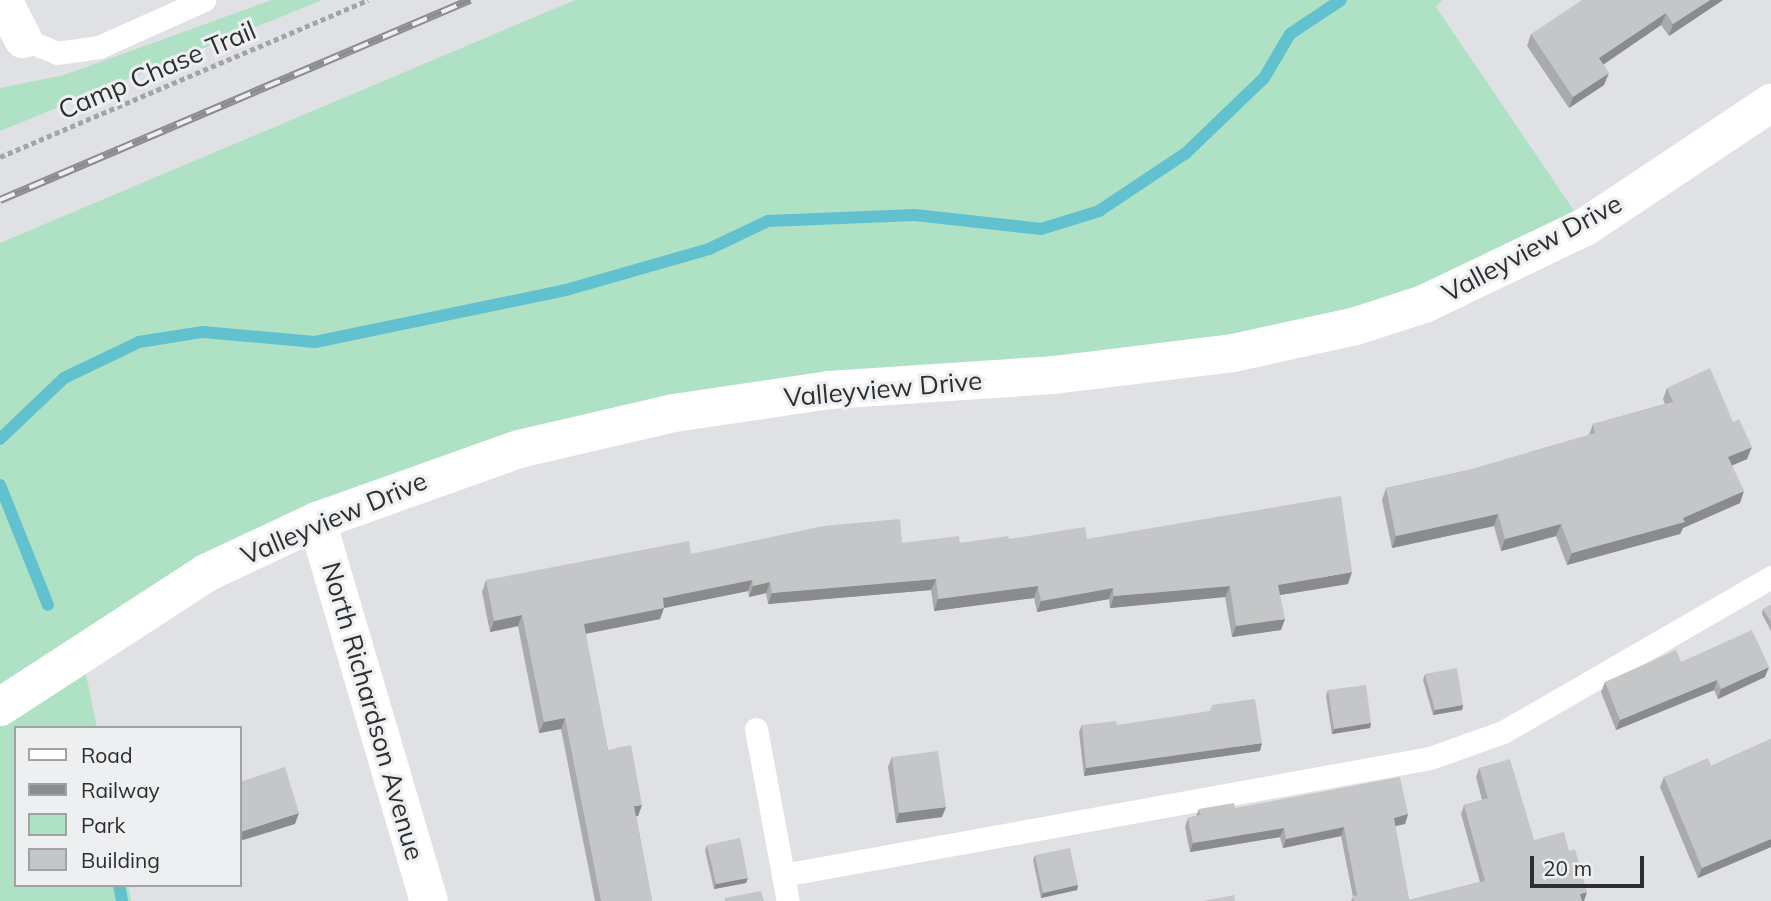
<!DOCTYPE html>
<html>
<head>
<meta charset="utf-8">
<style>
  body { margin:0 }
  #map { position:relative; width:1771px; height:901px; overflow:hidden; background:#e0e1e4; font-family:Mulish,sans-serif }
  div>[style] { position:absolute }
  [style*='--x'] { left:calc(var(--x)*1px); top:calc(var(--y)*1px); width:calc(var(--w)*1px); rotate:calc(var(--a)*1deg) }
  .green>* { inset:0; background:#afe1c4 }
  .stream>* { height:12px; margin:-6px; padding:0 6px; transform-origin:6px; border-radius:6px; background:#61c1cf }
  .path>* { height:4.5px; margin-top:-2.25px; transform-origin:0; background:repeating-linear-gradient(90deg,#a3a4a6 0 5px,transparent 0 8.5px) }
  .lane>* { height:23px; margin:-11.5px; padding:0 11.5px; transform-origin:11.5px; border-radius:11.5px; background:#fff }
  .street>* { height:38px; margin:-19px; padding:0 19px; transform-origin:19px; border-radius:19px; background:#fff }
  .secondary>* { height:38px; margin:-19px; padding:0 19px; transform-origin:19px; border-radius:19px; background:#fff }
  .rail>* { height:8px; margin-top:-4px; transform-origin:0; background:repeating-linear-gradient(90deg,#edeff1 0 16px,#8b8c8e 0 32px); box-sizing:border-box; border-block:2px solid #8b8c8e }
  .wall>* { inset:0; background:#a9aaac }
  .shaded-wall>* { inset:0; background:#898b8c }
  .building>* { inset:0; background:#c4c6c8 }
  span { translate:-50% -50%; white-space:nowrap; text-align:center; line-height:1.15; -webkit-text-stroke:6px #edeff1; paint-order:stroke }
  .street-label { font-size:26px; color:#2d2e2f }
  .legend { position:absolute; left:14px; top:726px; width:228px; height:161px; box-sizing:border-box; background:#edeff1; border:2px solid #a0a2a3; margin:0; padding:9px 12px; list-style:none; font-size:21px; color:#2d2e2f }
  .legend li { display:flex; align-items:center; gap:14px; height:35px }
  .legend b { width:35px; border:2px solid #a0a2a3 }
  .scale { position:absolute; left:1530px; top:856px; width:114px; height:32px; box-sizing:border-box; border:4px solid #2d2e2f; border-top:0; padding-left:9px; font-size:21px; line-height:24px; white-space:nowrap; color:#2d2e2f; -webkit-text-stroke:5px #edeff1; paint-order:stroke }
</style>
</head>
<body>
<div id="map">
  <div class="green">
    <div style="clip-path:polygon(272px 0,322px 0,0 131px,0 88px,64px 75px)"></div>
    <div style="clip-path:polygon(575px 0,1442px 0,1436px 7px,1585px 227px,1424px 304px,519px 449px,81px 650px,97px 728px,16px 728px,16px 885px,128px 885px,131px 901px,0 901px,0 243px)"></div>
  </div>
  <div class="stream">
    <div style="--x:0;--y:439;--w:88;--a:-43.6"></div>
    <div style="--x:64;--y:378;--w:83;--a:-25.6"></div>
    <div style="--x:139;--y:342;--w:65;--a:-8.9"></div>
    <div style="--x:203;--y:332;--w:112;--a:5.1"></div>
    <div style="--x:315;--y:342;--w:256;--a:-11.7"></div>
    <div style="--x:566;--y:290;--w:149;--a:-16"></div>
    <div style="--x:709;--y:249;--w:65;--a:-25.4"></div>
    <div style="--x:768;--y:221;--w:147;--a:-2.3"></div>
    <div style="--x:915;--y:215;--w:127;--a:6.3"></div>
    <div style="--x:1041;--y:229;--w:61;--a:-17.2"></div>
    <div style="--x:1099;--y:211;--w:105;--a:-33.7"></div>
    <div style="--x:1186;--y:153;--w:108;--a:-43.9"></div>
    <div style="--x:1264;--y:78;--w:51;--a:-59.4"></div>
    <div style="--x:1290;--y:34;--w:61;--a:-33.7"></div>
    <div style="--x:0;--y:485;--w:129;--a:68.2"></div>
    <div style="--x:119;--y:885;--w:16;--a:79"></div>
  </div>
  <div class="path">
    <div style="--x:0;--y:157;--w:400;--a:-23.1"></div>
  </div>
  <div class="lane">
    <div style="--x:23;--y:39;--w:37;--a:22"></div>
    <div style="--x:57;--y:53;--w:42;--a:-8.1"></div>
    <div style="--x:99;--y:47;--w:115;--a:-24.1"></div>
    <div style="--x:756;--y:729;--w:175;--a:79.5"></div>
    <div style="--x:783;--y:875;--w:657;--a:-10.25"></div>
    <div style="--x:1430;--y:758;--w:77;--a:-19.6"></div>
    <div style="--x:1503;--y:732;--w:310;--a:-30"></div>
  </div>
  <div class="street">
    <div style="--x:3;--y:0;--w:44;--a:62.9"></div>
    <div style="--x:317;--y:521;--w:396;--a:73.6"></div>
  </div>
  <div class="secondary">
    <div style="--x:0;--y:707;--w:246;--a:-33"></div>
    <div style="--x:206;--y:573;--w:123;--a:-25.1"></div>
    <div style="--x:317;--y:521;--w:214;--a:-19.6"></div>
    <div style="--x:519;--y:449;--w:159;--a:-13.1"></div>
    <div style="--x:674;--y:413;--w:157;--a:-8.4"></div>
    <div style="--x:829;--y:390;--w:225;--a:-3.8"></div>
    <div style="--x:1054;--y:375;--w:180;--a:-7"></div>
    <div style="--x:1233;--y:353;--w:126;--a:-12.4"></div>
    <div style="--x:1356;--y:326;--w:71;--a:-17.9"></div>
    <div style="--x:1424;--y:304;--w:178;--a:-25.6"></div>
    <div style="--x:1585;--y:227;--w:224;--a:-33.7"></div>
  </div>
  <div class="rail">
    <div style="--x:0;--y:200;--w:511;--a:-23.05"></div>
  </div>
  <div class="wall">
    <div style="clip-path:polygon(1723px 0,1669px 36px,1661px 25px,1603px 65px,1604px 85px,1569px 108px,1527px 46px,1531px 34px)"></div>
    <div style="clip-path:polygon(1667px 388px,1747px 459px,1732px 465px,1740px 503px,1683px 528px,1680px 534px,1567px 565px,1556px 536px,1501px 551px,1494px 526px,1392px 548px,1382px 500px,1386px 488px,1469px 470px,1589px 435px,1593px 424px,1665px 404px,1663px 399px)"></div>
    <div style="clip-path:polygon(1009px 539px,1087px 539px,1348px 584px,1280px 595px,1281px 630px,1232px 637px,1225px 597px,1110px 608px,1109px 599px,1037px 612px,1034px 598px,934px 611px,931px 590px,768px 604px,766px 593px,749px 597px,748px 591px,664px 608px,660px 619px,585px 634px,608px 750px,638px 816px,636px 816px,652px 901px,595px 901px,561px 729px,539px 733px,518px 626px,490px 632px,482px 592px,486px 580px,691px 554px,902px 543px,960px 543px)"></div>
    <div style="clip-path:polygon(1771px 605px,1771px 631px,1762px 614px,1763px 609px)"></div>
    <div style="clip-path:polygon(1681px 662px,1765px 677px,1718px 699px,1714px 690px,1616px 730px,1601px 692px,1605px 682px)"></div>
    <div style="clip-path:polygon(1425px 674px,1463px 705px,1462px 710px,1433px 715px,1423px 680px)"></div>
    <div style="clip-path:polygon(1328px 690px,1371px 723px,1370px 728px,1332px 734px,1326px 696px)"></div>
    <div style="clip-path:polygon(1082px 725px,1117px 725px,1260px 751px,1084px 776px,1079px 732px)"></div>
    <div style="clip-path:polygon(1771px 739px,1771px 847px,1698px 878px,1660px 787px,1664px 777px,1711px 766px)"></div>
    <div style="clip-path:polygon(892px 757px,942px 817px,896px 823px,888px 767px)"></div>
    <div style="clip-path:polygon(1479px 768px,1534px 840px,1584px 901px,1351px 901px,1353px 897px,1341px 836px,1283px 848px,1280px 837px,1190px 852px,1185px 827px,1188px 818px,1196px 816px,1199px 809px,1235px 808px,1408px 814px,1405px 824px,1395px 826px,1409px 900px,1480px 882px,1461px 814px,1464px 805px,1482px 800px,1476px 777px)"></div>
    <div style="clip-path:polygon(707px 845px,746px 883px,714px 889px,705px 850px)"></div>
    <div style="clip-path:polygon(1035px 855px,1078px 885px,1077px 890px,1041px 898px,1033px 860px)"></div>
  </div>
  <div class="shaded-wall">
    <div style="clip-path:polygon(1710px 0,1723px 0,1669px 36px,1673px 24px)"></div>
    <div style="clip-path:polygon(1666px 13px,1661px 25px,1595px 70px,1599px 58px)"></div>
    <div style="clip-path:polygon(1609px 73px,1604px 85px,1569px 108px,1573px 97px)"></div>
    <div style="clip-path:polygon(1752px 447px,1747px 459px,1724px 469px,1728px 457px)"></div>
    <div style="clip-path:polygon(1744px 491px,1740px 503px,1683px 528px,1680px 534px,1567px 565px,1572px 553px,1683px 518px)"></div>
    <div style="clip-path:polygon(1498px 514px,1494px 526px,1392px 548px,1396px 536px)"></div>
    <div style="clip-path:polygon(1561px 524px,1556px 536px,1501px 551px,1505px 539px)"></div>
    <div style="clip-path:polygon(1352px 572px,1348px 584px,1274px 596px,1278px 585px)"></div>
    <div style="clip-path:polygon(936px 579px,931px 590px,768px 604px,772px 593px)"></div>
    <div style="clip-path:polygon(752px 580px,748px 591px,659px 609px,663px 598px)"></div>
    <div style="clip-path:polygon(770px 582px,766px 593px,749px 597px,753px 586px)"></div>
    <div style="clip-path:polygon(1038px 586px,1034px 598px,934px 611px,938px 599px)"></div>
    <div style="clip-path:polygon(1230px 586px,1225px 597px,1110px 608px,1114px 596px)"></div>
    <div style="clip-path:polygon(1113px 588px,1109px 599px,1037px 612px,1041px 601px)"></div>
    <div style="clip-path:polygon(664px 608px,660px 619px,579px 635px,584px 624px)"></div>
    <div style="clip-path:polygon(522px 615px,518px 626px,490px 632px,494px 621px)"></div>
    <div style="clip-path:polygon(1285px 619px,1281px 630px,1232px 637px,1236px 626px)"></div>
    <div style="clip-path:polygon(1769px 667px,1765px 677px,1718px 699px,1721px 689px)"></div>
    <div style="clip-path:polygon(1717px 680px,1714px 690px,1616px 730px,1620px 720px)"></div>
    <div style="clip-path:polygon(1463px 705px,1462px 710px,1433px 715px,1435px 710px)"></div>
    <div style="clip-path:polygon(565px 718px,561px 729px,539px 733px,544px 722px)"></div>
    <div style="clip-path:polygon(1371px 723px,1370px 728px,1332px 734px,1334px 729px)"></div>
    <div style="clip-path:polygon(1262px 743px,1260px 751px,1084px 776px,1086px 768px)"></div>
    <div style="clip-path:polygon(642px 805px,638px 816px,630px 817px,634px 806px)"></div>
    <div style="clip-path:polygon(946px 807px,942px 817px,896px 823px,899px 813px)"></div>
    <div style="clip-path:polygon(299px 813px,295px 824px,240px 841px,240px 832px)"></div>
    <div style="clip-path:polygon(1408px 814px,1405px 824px,1390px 827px,1394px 818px)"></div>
    <div style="clip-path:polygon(1344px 827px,1341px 836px,1283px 848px,1286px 839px)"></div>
    <div style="clip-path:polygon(1284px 828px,1280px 837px,1190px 852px,1193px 843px)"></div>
    <div style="clip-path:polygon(1771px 839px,1771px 847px,1698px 878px,1702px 868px)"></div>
    <div style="clip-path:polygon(748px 878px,746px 883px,714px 889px,716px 884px)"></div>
    <div style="clip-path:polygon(1078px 885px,1077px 890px,1041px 898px,1043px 893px)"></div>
    <div style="clip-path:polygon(1587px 892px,1584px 901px,1578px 901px,1580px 894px)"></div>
  </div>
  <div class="building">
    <div style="clip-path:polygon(1582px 0,1710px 0,1673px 24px,1666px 13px,1599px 58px,1609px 73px,1573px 97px,1531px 34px)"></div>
    <div style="clip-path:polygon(1710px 368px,1733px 422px,1739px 419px,1752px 447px,1728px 457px,1744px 491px,1683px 518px,1685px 522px,1572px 553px,1561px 524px,1505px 539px,1498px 514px,1396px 536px,1386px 488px,1469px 470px,1595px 433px,1593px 424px,1673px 402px,1667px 388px)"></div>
    <div style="clip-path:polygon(1341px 496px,1352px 572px,1278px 585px,1285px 619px,1236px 626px,1230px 586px,1114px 596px,1113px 588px,1041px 601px,1038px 586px,938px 599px,936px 579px,772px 593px,770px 582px,753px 586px,752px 580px,663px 598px,664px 608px,584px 624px,608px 750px,631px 745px,642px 805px,634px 806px,652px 901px,601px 901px,565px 718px,544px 722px,522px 615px,494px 621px,486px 580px,689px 541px,691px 554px,824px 526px,900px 519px,902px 543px,959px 536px,960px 543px,1008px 536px,1009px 539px,1085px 527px,1087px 539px)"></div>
    <div style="clip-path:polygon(1771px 605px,1771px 622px,1763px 609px)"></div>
    <div style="clip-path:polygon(1752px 630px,1769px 667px,1721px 689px,1717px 680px,1620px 720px,1605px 682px,1676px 650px,1681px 662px)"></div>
    <div style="clip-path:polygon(1457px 668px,1463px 705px,1435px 710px,1425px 674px)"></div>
    <div style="clip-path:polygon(1366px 685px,1371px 723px,1334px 729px,1328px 690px)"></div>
    <div style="clip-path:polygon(1255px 699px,1262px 743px,1086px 768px,1082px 725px,1116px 721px,1117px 725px,1210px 711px,1212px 705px)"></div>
    <div style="clip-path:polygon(1771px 739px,1771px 839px,1702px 868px,1664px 777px,1708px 758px,1711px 766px)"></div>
    <div style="clip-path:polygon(938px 751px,946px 807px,899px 813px,892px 757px)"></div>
    <div style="clip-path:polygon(1510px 759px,1534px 840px,1564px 832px,1569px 851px,1575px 849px,1587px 892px,1580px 894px,1582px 901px,1354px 901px,1353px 896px,1357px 895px,1344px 827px,1286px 839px,1284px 828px,1193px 843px,1188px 818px,1200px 815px,1199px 809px,1234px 803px,1235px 808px,1400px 777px,1408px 814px,1394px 818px,1409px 900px,1485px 881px,1464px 805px,1488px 798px,1479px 768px)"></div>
    <div style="clip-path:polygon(285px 767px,299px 813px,240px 832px,240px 782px)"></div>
    <div style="clip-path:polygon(740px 838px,748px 878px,716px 884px,707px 845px)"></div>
    <div style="clip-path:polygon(1070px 848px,1078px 885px,1043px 893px,1035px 855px)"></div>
    <div style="clip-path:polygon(761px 891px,764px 901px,725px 901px,725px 898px)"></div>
    <div style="clip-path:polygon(1234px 895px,1235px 901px,1204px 901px)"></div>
  </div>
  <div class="street-label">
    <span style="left:157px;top:70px;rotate:-23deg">Camp Chase Trail</span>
    <span style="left:1532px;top:248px;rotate:-28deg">Valleyview Drive</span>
    <span style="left:883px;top:389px;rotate:-5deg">Valleyview Drive</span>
    <span style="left:334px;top:518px;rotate:-23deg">Valleyview Drive</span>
    <span style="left:373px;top:711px;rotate:74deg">North Richardson Avenue</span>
  </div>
  <ul class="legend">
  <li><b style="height:9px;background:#fff"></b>Road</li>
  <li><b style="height:9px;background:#8b8c8e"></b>Railway</li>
  <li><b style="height:19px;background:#afe1c4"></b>Park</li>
  <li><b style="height:19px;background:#c4c6c8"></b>Building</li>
  </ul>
  <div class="scale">20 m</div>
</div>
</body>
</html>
